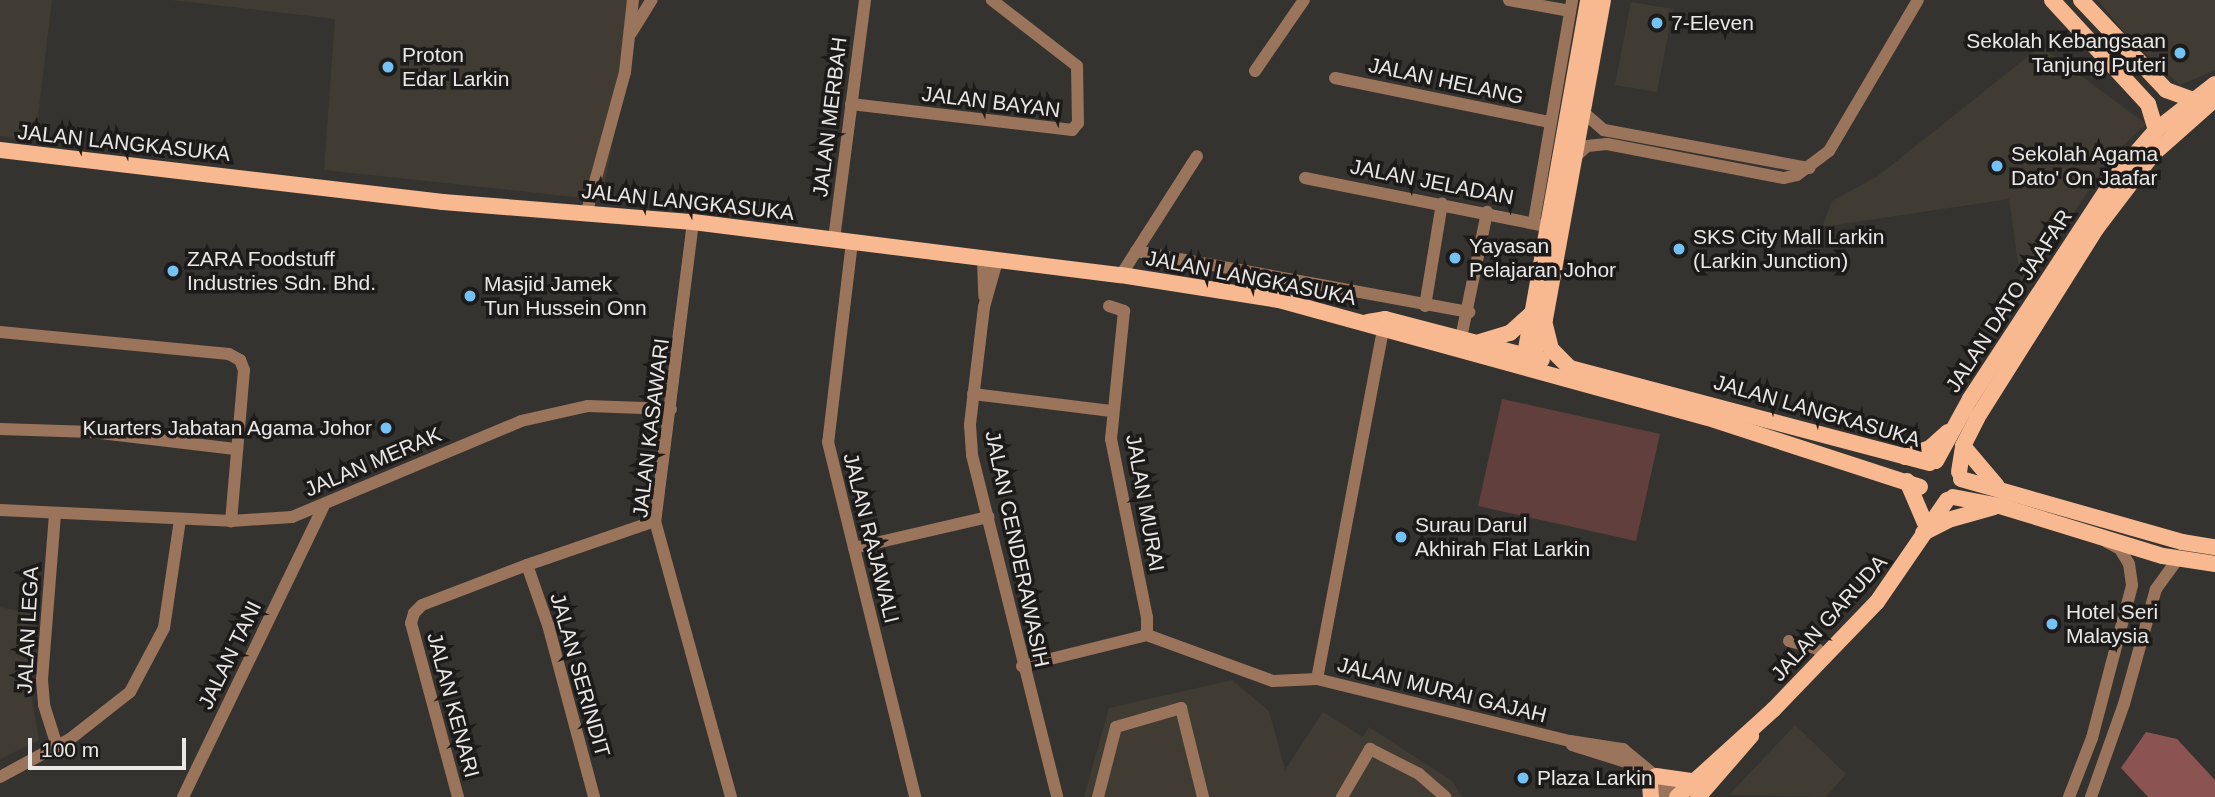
<!DOCTYPE html>
<html>
<head>
<meta charset="utf-8">
<style>
  body { margin:0 }
  #map { position:relative; width:2215px; height:797px; overflow:hidden; background:#35332f; font-family:Helvetica,sans-serif }
  div>[style] { position:absolute }
  [style*='--x'] { left:calc(var(--x)*1px); top:calc(var(--y)*1px); width:calc(var(--w)*1px); rotate:calc(var(--a)*1deg) }
  .built>* { inset:0; background:#403c33 }
  .green>* { inset:0; background:#603f3d }
  .forest>* { inset:0; background:#8b5452 }
  .minor>* { height:12px; margin:-6px; padding:0 6px; transform-origin:6px; border-radius:6px; background:#9b745c }
  .major>* { height:16px; margin:-8px; padding:0 8px; transform-origin:8px; border-radius:8px; background:#f8b890 }
  .dots>* { width:19px; height:19px; translate:-50% -50%; box-sizing:border-box; border:4px solid #1c1b19; border-radius:50% }
  span { translate:-50% -50%; white-space:nowrap; text-align:center; line-height:1.15; -webkit-text-stroke:7px #1c1b19; paint-order:stroke }
  .poi-label { font-size:21px; color:#eae8e6 }
  .left { translate:0 -50%; text-align:left }
  .right { translate:-100% -50%; text-align:right }
  .street-label { font-size:21px; color:#eae8e6 }
  .scale { position:absolute; left:28px; top:738px; width:158px; height:32px; box-sizing:border-box; border:4px solid #eae8e6; border-top:0; padding-left:9px; font-size:21px; line-height:24px; white-space:nowrap; color:#eae8e6; -webkit-text-stroke:5px #1c1b19; paint-order:stroke }
</style>
</head>
<body>
<div id="map">
  <div class="built">
    <div style="clip-path:polygon(0 0,52px 0,35px 141px,0 136px)"></div>
    <div style="clip-path:polygon(171px 0,639px 0,602px 200px,324px 170px,335px 19px)"></div>
    <div style="clip-path:polygon(2098px 0,2215px 0,2215px 70px,2180px 85px,2127px 36px)"></div>
    <div style="clip-path:polygon(1631px 2px,1673px 9px,1657px 92px,1615px 85px)"></div>
    <div style="clip-path:polygon(2041px 46px,2146px 124px,2111px 157px,2022px 290px,2009px 199px,1822px 227px,1832px 201px,1878px 176px)"></div>
    <div style="clip-path:polygon(0 607px,37px 615px,29px 682px,39px 740px,0 759px)"></div>
    <div style="clip-path:polygon(1232px 680px,1269px 711px,1285px 770px,1323px 712px,1363px 737px,1369px 727px,1452px 781px,1462px 797px,1084px 797px,1109px 708px)"></div>
    <div style="clip-path:polygon(1795px 725px,1846px 774px,1826px 797px,1729px 795px)"></div>
  </div>
  <div class="green">
    <div style="clip-path:polygon(1502px 399px,1660px 434px,1636px 541px,1478px 506px)"></div>
  </div>
  <div class="forest">
    <div style="clip-path:polygon(2146px 732px,2177px 739px,2215px 780px,2215px 797px,2148px 797px,2121px 768px)"></div>
  </div>
  <div class="minor">
    <div style="--x:1509;--y:0;--w:62;--a:10.2"></div>
    <div style="--x:631;--y:33;--w:39;--a:-58"></div>
    <div style="--x:1255;--y:71;--w:86;--a:-55.4"></div>
    <div style="--x:1335;--y:78;--w:218;--a:11.6"></div>
    <div style="--x:851;--y:104;--w:223;--a:6.7"></div>
    <div style="--x:1072;--y:130;--w:9;--a:-49"></div>
    <div style="--x:1078;--y:123;--w:57;--a:-91"></div>
    <div style="--x:1077;--y:66;--w:108;--a:-142.2"></div>
    <div style="--x:1583;--y:112;--w:28;--a:41"></div>
    <div style="--x:1604;--y:130;--w:209;--a:10.5"></div>
    <div style="--x:1576;--y:156;--w:15;--a:-42"></div>
    <div style="--x:1587;--y:146;--w:20;--a:-6"></div>
    <div style="--x:1607;--y:144;--w:180;--a:10.9"></div>
    <div style="--x:1784;--y:178;--w:13;--a:-13"></div>
    <div style="--x:1797;--y:175;--w:40;--a:-37"></div>
    <div style="--x:1829;--y:151;--w:175;--a:-59.5"></div>
    <div style="--x:1305;--y:178;--w:251;--a:11.3"></div>
    <div style="--x:587;--y:211;--w:144;--a:-74.7"></div>
    <div style="--x:625;--y:72;--w:72;--a:-83.7"></div>
    <div style="--x:1534;--y:221;--w:224;--a:-80.2"></div>
    <div style="--x:693;--y:222;--w:301;--a:97.2"></div>
    <div style="--x:655;--y:521;--w:286;--a:74.6"></div>
    <div style="--x:834;--y:239;--w:241;--a:-82.6"></div>
    <div style="--x:852;--y:242;--w:201;--a:96.8"></div>
    <div style="--x:828;--y:442;--w:366;--a:76.2"></div>
    <div style="--x:1136;--y:251;--w:339;--a:10.4"></div>
    <div style="--x:983;--y:260;--w:36;--a:88"></div>
    <div style="--x:997;--y:261;--w:48;--a:105.8"></div>
    <div style="--x:984;--y:307;--w:119;--a:96.8"></div>
    <div style="--x:970;--y:425;--w:30;--a:86"></div>
    <div style="--x:972;--y:455;--w:352;--a:76"></div>
    <div style="--x:1121;--y:275;--w:141;--a:-57.4"></div>
    <div style="--x:1109;--y:306;--w:16;--a:18"></div>
    <div style="--x:1124;--y:311;--w:129;--a:95.8"></div>
    <div style="--x:1111;--y:439;--w:182;--a:78.6"></div>
    <div style="--x:1147;--y:617;--w:18;--a:90"></div>
    <div style="--x:1425;--y:306;--w:104;--a:-80.6"></div>
    <div style="--x:0;--y:332;--w:230;--a:5.5"></div>
    <div style="--x:229;--y:354;--w:13;--a:29"></div>
    <div style="--x:240;--y:360;--w:11;--a:68"></div>
    <div style="--x:244;--y:370;--w:152;--a:94.9"></div>
    <div style="--x:1461;--y:338;--w:129;--a:-78.3"></div>
    <div style="--x:973;--y:394;--w:139;--a:7"></div>
    <div style="--x:0;--y:429;--w:92;--a:1.9"></div>
    <div style="--x:92;--y:432;--w:144;--a:6.8"></div>
    <div style="--x:0;--y:510;--w:231;--a:2.7"></div>
    <div style="--x:231;--y:521;--w:61;--a:-3.8"></div>
    <div style="--x:292;--y:517;--w:248;--a:-22.7"></div>
    <div style="--x:521;--y:421;--w:69;--a:-12.6"></div>
    <div style="--x:588;--y:406;--w:83;--a:2.1"></div>
    <div style="--x:55;--y:514;--w:167;--a:94.5"></div>
    <div style="--x:42;--y:680;--w:25;--a:85"></div>
    <div style="--x:44;--y:705;--w:43;--a:72.4"></div>
    <div style="--x:854;--y:548;--w:138;--a:-13"></div>
    <div style="--x:527;--y:565;--w:64;--a:70.7"></div>
    <div style="--x:548;--y:625;--w:178;--a:75"></div>
    <div style="--x:1789;--y:641;--w:28;--a:15"></div>
    <div style="--x:1816;--y:648;--w:12;--a:42"></div>
    <div style="--x:1022;--y:666;--w:129;--a:-13.9"></div>
    <div style="--x:1147;--y:635;--w:134;--a:20.1"></div>
    <div style="--x:1273;--y:681;--w:44;--a:-2.6"></div>
    <div style="--x:1317;--y:679;--w:260;--a:13.8"></div>
    <div style="--x:1570;--y:741;--w:54;--a:8.6"></div>
    <div style="--x:1623;--y:749;--w:75;--a:39.6"></div>
    <div style="--x:1317;--y:679;--w:362;--a:-79.3"></div>
    <div style="--x:1572;--y:745;--w:60;--a:17.5"></div>
    <div style="--x:1629;--y:763;--w:49;--a:44.2"></div>
    <div style="--x:0;--y:777;--w:80;--a:-28.5"></div>
    <div style="--x:70;--y:739;--w:76;--a:-38.1"></div>
    <div style="--x:130;--y:692;--w:72;--a:-62"></div>
    <div style="--x:164;--y:628;--w:109;--a:-81.6"></div>
    <div style="--x:183;--y:797;--w:322;--a:-64.2"></div>
    <div style="--x:458;--y:797;--w:180;--a:-105.1"></div>
    <div style="--x:411;--y:623;--w:10;--a:-73"></div>
    <div style="--x:414;--y:613;--w:11;--a:-45"></div>
    <div style="--x:422;--y:605;--w:112;--a:-20.9"></div>
    <div style="--x:527;--y:565;--w:135;--a:-19"></div>
    <div style="--x:1098;--y:797;--w:72;--a:-75.6"></div>
    <div style="--x:1116;--y:727;--w:68;--a:-16.3"></div>
    <div style="--x:1181;--y:708;--w:92;--a:76.1"></div>
    <div style="--x:1342;--y:797;--w:56;--a:-59.7"></div>
    <div style="--x:1370;--y:749;--w:55;--a:27"></div>
    <div style="--x:1419;--y:774;--w:35;--a:41"></div>
    <div style="--x:2069;--y:797;--w:63;--a:-68.7"></div>
    <div style="--x:2092;--y:738;--w:158;--a:-75.3"></div>
    <div style="--x:2132;--y:585;--w:21;--a:-98"></div>
    <div style="--x:2129;--y:564;--w:17;--a:-121"></div>
    <div style="--x:2120;--y:549;--w:15;--a:-152"></div>
    <div style="--x:2091;--y:797;--w:99;--a:-70.5"></div>
    <div style="--x:2124;--y:704;--w:119;--a:-74.5"></div>
    <div style="--x:2156;--y:589;--w:37;--a:-54"></div>
  </div>
  <div class="major">
    <div style="--x:2052;--y:0;--w:142;--a:47.3"></div>
    <div style="--x:2148;--y:104;--w:27;--a:73"></div>
    <div style="--x:2081;--y:0;--w:124;--a:46.6"></div>
    <div style="--x:2166;--y:90;--w:27;--a:20"></div>
    <div style="--x:0;--y:150;--w:446;--a:6.7"></div>
    <div style="--x:443;--y:202;--w:251;--a:4.6"></div>
    <div style="--x:693;--y:222;--w:431;--a:7.1"></div>
    <div style="--x:1121;--y:275;--w:160;--a:9"></div>
    <div style="--x:1279;--y:300;--w:442;--a:15.4"></div>
    <div style="--x:1705;--y:417;--w:226;--a:18"></div>
    <div style="--x:1368;--y:322;--w:17;--a:-10"></div>
    <div style="--x:1385;--y:319;--w:162;--a:14.6"></div>
    <div style="--x:1545;--y:325;--w:25;--a:76"></div>
    <div style="--x:1551;--y:349;--w:28;--a:45"></div>
    <div style="--x:1480;--y:342;--w:31;--a:-17"></div>
    <div style="--x:1510;--y:333;--w:30;--a:-42"></div>
    <div style="--x:1526;--y:349;--w:354;--a:-79.9"></div>
    <div style="--x:1531;--y:365;--w:48;--a:-73.1"></div>
    <div style="--x:1545;--y:319;--w:324;--a:-79.7"></div>
    <div style="--x:1570;--y:368;--w:372;--a:14.8"></div>
    <div style="--x:1963;--y:446;--w:52;--a:49.6"></div>
    <div style="--x:1905;--y:457;--w:27;--a:-20"></div>
    <div style="--x:1930;--y:448;--w:24;--a:-42"></div>
    <div style="--x:1936;--y:461;--w:71;--a:-61.3"></div>
    <div style="--x:1970;--y:399;--w:267;--a:-56.8"></div>
    <div style="--x:2116;--y:176;--w:61;--a:-49"></div>
    <div style="--x:2156;--y:130;--w:75;--a:-37.9"></div>
    <div style="--x:1959;--y:472;--w:26;--a:-81"></div>
    <div style="--x:1963;--y:446;--w:31;--a:-63"></div>
    <div style="--x:1977;--y:418;--w:223;--a:-57.8"></div>
    <div style="--x:2096;--y:229;--w:94;--a:-52.8"></div>
    <div style="--x:2153;--y:154;--w:83;--a:-41.6"></div>
    <div style="--x:1961;--y:479;--w:230;--a:15.9"></div>
    <div style="--x:2182;--y:542;--w:33;--a:9"></div>
    <div style="--x:1907;--y:481;--w:46;--a:66.8"></div>
    <div style="--x:1953;--y:497;--w:48;--a:10.8"></div>
    <div style="--x:2000;--y:506;--w:170;--a:17.1"></div>
    <div style="--x:2163;--y:556;--w:53;--a:8.7"></div>
    <div style="--x:1923;--y:533;--w:28;--a:-27"></div>
    <div style="--x:1948;--y:520;--w:48;--a:-15.8"></div>
    <div style="--x:1656;--y:776;--w:37;--a:8"></div>
    <div style="--x:1650;--y:784;--w:13;--a:86"></div>
    <div style="--x:1677;--y:797;--w:130;--a:-42.2"></div>
    <div style="--x:1773;--y:710;--w:150;--a:-46.1"></div>
    <div style="--x:1877;--y:602;--w:124;--a:-55.5"></div>
    <div style="--x:1698;--y:797;--w:81;--a:-49"></div>
  </div>
  <div class="dots">
    <div style="left:1657px;top:23px;background:#73c1f5"></div>
    <div style="left:2180px;top:53px;background:#73c1f5"></div>
    <div style="left:388px;top:67px;background:#73c1f5"></div>
    <div style="left:1997px;top:166px;background:#73c1f5"></div>
    <div style="left:1679px;top:249px;background:#73c1f5"></div>
    <div style="left:1455px;top:258px;background:#73c1f5"></div>
    <div style="left:173px;top:271px;background:#73c1f5"></div>
    <div style="left:470px;top:296px;background:#73c1f5"></div>
    <div style="left:386px;top:428px;background:#73c1f5"></div>
    <div style="left:1401px;top:537px;background:#73c1f5"></div>
    <div style="left:2052px;top:624px;background:#73c1f5"></div>
    <div style="left:1523px;top:778px;background:#73c1f5"></div>
  </div>
  <div class="poi-label">
    <span class="left" style="left:1671px;top:23px">7-Eleven</span>
    <span class="right" style="left:2166px;top:53px">Sekolah Kebangsaan<br>Tanjung Puteri</span>
    <span class="left" style="left:402px;top:67px">Proton<br>Edar Larkin</span>
    <span class="left" style="left:2011px;top:166px">Sekolah Agama<br>Dato' On Jaafar</span>
    <span class="left" style="left:1693px;top:249px">SKS City Mall Larkin<br>(Larkin Junction)</span>
    <span class="left" style="left:1469px;top:258px">Yayasan<br>Pelajaran Johor</span>
    <span class="left" style="left:187px;top:271px">ZARA Foodstuff<br>Industries Sdn. Bhd.</span>
    <span class="left" style="left:484px;top:296px">Masjid Jamek<br>Tun Hussein Onn</span>
    <span class="right" style="left:372px;top:428px">Kuarters Jabatan Agama Johor</span>
    <span class="left" style="left:1415px;top:537px">Surau Darul<br>Akhirah Flat Larkin</span>
    <span class="left" style="left:2066px;top:624px">Hotel Seri<br>Malaysia</span>
    <span class="left" style="left:1537px;top:778px">Plaza Larkin</span>
  </div>
  <div class="street-label">
    <span style="left:1446px;top:81px;rotate:12deg">JALAN HELANG</span>
    <span style="left:991px;top:102px;rotate:7deg">JALAN BAYAN</span>
    <span style="left:830px;top:117px;rotate:-83deg">JALAN MERBAH</span>
    <span style="left:124px;top:143px;rotate:6deg">JALAN LANGKASUKA</span>
    <span style="left:1432px;top:182px;rotate:11deg">JALAN JELADAN</span>
    <span style="left:688px;top:202px;rotate:6deg">JALAN LANGKASUKA</span>
    <span style="left:1251px;top:278px;rotate:11deg">JALAN LANGKASUKA</span>
    <span style="left:2009px;top:301px;rotate:-57deg">JALAN DATO JAAFAR</span>
    <span style="left:1817px;top:411px;rotate:16deg">JALAN LANGKASUKA</span>
    <span style="left:651px;top:428px;rotate:-83deg">JALAN KASAWARI</span>
    <span style="left:373px;top:462px;rotate:-23deg">JALAN MERAK</span>
    <span style="left:1145px;top:503px;rotate:80deg">JALAN MURAI</span>
    <span style="left:871px;top:538px;rotate:76deg">JALAN RAJAWALI</span>
    <span style="left:1017px;top:549px;rotate:78deg">JALAN CENDERAWASIH</span>
    <span style="left:1829px;top:618px;rotate:-48deg">JALAN GARUDA</span>
    <span style="left:28px;top:630px;rotate:-87deg">JALAN LEGA</span>
    <span style="left:230px;top:655px;rotate:-64deg">JALAN TANI</span>
    <span style="left:580px;top:675px;rotate:74deg">JALAN SERINDIT</span>
    <span style="left:1442px;top:690px;rotate:14deg">JALAN MURAI GAJAH</span>
    <span style="left:453px;top:705px;rotate:75deg">JALAN KENARI</span>
  </div>
  <div class="scale">100 m</div>
</div>
</body>
</html>
